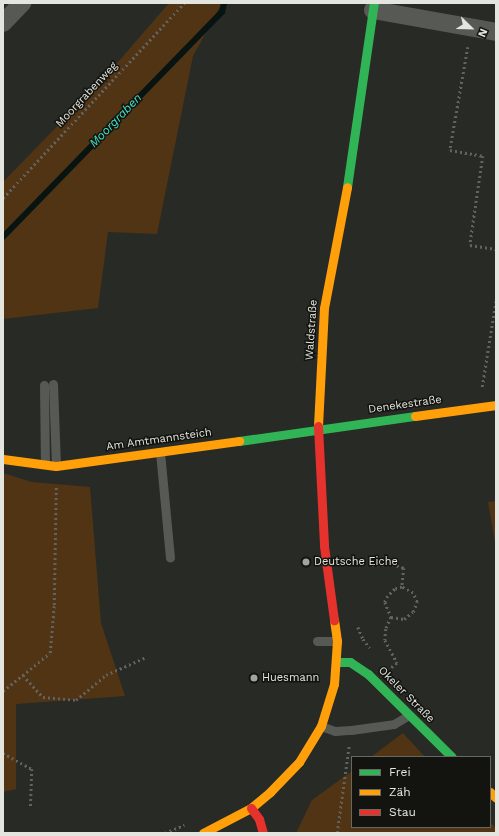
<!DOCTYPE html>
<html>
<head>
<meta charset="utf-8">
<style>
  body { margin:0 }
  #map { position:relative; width:499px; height:836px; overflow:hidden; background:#282a25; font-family:"Work Sans",sans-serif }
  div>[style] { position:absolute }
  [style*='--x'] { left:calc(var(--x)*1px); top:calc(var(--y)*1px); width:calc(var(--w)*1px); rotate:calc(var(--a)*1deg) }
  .green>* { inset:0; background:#513414 }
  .stream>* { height:6px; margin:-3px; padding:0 3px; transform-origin:3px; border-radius:3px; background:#081411 }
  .path>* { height:2.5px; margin-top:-1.25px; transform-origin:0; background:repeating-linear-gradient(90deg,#626360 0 2px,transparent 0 5px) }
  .lane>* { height:9px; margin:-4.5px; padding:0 4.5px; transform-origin:4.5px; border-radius:4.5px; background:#575954 }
  .street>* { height:18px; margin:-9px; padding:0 9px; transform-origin:9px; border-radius:9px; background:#575954 }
  .fast>* { height:9px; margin:-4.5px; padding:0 4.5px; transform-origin:4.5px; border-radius:4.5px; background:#30b455 }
  .slow>* { height:9px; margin:-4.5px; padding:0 4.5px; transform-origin:4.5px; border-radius:4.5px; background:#ff9f0a }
  .jam>* { height:9px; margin:-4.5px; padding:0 4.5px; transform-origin:4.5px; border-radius:4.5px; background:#e5322d }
  .dots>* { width:11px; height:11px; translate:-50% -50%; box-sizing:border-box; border:2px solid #13140f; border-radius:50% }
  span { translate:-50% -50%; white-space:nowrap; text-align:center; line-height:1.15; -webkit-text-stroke:3px #13140f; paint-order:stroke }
  .street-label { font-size:11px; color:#e3e5de }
  .poi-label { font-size:11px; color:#e3e5de }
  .left { translate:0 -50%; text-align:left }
  .water-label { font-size:12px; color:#43e1c4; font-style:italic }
  .frame { position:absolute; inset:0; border:4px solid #e3e5de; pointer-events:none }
  .legend { position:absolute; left:351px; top:756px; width:140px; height:72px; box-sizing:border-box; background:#13140f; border:1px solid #666862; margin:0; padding:5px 7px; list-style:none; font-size:12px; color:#e3e5de }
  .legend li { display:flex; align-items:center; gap:8px; height:20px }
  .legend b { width:20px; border:1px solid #666862 }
  .north { position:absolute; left:451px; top:8px; width:40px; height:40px; -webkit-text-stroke:3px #13140f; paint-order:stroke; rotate:113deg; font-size:11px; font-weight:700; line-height:16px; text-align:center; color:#e3e5de }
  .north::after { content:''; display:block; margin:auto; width:14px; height:18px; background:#e3e5de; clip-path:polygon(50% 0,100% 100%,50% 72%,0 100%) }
</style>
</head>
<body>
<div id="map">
  <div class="green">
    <div style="clip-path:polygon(169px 3px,222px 3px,193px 56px,157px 234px,108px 232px,98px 308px,3px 319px,3px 182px,106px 76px)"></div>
    <div style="clip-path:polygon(3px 473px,32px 482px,90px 487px,101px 623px,125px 696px,16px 704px,16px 789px,3px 792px)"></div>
    <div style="clip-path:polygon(496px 501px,496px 548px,488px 502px)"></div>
    <div style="clip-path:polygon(403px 733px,425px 757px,371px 757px)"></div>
    <div style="clip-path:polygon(352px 771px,352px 827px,490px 827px,490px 822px,496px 828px,496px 833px,296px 833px,312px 800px)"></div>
  </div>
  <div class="stream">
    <div style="--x:3;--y:237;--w:314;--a:-45.8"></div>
    <div style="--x:222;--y:12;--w:9;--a:-77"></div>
  </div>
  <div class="path">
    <div style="--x:468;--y:47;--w:105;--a:99.9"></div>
    <div style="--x:450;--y:150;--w:34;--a:10"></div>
    <div style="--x:483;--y:156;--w:90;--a:98.3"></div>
    <div style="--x:470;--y:245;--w:26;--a:9"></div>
    <div style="--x:3;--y:198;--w:266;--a:-47.1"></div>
    <div style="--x:482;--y:387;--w:88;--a:-80.9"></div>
    <div style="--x:372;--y:565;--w:20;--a:-3"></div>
    <div style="--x:392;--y:564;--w:13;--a:18"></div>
    <div style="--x:404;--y:568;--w:19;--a:96"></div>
    <div style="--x:402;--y:587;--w:7;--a:164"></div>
    <div style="--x:395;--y:589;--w:10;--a:135"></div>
    <div style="--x:388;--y:596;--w:7;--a:117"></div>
    <div style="--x:385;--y:602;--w:16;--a:68"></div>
    <div style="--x:391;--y:617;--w:13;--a:113"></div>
    <div style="--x:386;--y:629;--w:11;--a:95"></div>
    <div style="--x:385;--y:640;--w:26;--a:62"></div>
    <div style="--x:397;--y:663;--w:8;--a:140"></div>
    <div style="--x:391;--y:617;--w:13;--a:9"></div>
    <div style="--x:404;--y:619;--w:11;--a:-38"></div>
    <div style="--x:413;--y:612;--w:11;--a:-68"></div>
    <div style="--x:417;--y:602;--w:10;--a:-114"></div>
    <div style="--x:413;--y:593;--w:13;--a:-151"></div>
    <div style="--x:358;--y:627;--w:13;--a:67"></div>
    <div style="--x:363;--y:639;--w:11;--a:52"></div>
    <div style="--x:23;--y:675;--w:30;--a:48"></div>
    <div style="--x:43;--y:697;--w:33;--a:5"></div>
    <div style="--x:76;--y:700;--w:39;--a:-40"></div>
    <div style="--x:106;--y:675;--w:42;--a:-24.1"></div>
    <div style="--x:3;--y:691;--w:60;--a:-39"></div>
    <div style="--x:50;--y:653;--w:48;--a:-85.2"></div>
    <div style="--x:54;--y:605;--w:119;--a:-89"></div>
    <div style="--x:3;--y:753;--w:33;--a:29"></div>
    <div style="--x:32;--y:769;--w:37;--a:92"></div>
    <div style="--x:165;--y:833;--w:21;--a:-23"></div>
    <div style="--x:337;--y:833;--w:89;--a:-82.2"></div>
  </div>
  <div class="lane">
    <div style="--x:53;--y:384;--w:82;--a:87.9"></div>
    <div style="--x:44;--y:385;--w:79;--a:89.3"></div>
    <div style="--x:160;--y:452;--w:106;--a:84.6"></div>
    <div style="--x:317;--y:641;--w:20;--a:0"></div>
    <div style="--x:321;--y:726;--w:15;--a:20"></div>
    <div style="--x:335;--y:731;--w:16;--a:-4"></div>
    <div style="--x:351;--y:730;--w:43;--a:-7.9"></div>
    <div style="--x:394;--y:724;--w:17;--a:-31"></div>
  </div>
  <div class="street">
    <div style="--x:373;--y:10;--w:125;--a:10.1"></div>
    <div style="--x:3;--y:23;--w:28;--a:-46"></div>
  </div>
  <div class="fast">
    <div style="--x:347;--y:187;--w:186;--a:-81.7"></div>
    <div style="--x:239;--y:441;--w:178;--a:-8.1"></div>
    <div style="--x:337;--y:662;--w:13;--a:0"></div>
    <div style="--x:350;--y:662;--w:22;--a:34"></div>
    <div style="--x:368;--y:674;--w:118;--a:44.7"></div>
  </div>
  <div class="slow">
    <div style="--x:415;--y:416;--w:82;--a:-7.7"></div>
    <div style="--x:318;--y:426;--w:118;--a:-87.1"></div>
    <div style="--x:324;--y:308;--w:123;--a:-79.2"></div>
    <div style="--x:3;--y:459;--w:53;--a:7.5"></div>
    <div style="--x:56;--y:466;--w:185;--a:-7.8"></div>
    <div style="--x:490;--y:792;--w:8;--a:45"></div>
    <div style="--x:203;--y:833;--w:54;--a:-27.5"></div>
    <div style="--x:251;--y:808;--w:25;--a:-40"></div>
    <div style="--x:270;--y:792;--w:42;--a:-46"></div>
    <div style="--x:299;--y:762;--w:42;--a:-58.6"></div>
    <div style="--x:321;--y:726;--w:44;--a:-72.8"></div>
    <div style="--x:334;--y:684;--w:43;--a:-86"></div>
    <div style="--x:337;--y:641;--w:21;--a:-98"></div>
  </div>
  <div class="jam">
    <div style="--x:318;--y:426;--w:120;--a:87.1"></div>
    <div style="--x:324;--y:546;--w:75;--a:82.3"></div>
    <div style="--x:251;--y:808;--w:14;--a:54"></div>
    <div style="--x:259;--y:819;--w:15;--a:74"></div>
  </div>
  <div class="dots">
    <div style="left:306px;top:562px;background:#a2a49d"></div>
    <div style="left:254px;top:678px;background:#a2a49d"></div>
  </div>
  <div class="street-label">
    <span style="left:87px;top:95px;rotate:-47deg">Moorgrabenweg</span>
    <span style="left:312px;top:330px;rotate:-86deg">Waldstraße</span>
    <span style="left:405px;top:405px;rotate:-8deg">Denekestraße</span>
    <span style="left:159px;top:440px;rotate:-8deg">Am Amtmannsteich</span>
    <span style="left:406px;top:695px;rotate:45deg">Okeler Straße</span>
  </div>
  <div class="poi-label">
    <span class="left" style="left:314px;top:562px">Deutsche Eiche</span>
    <span class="left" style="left:262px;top:678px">Huesmann</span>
  </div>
  <div class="water-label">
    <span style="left:116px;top:121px;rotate:-46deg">Moorgraben</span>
  </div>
  <div class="frame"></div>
  <ul class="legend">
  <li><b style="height:5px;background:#30b455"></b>Frei</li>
  <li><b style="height:5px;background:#ff9f0a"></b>Zäh</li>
  <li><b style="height:5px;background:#e5322d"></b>Stau</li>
  </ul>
  <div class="north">N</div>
</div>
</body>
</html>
